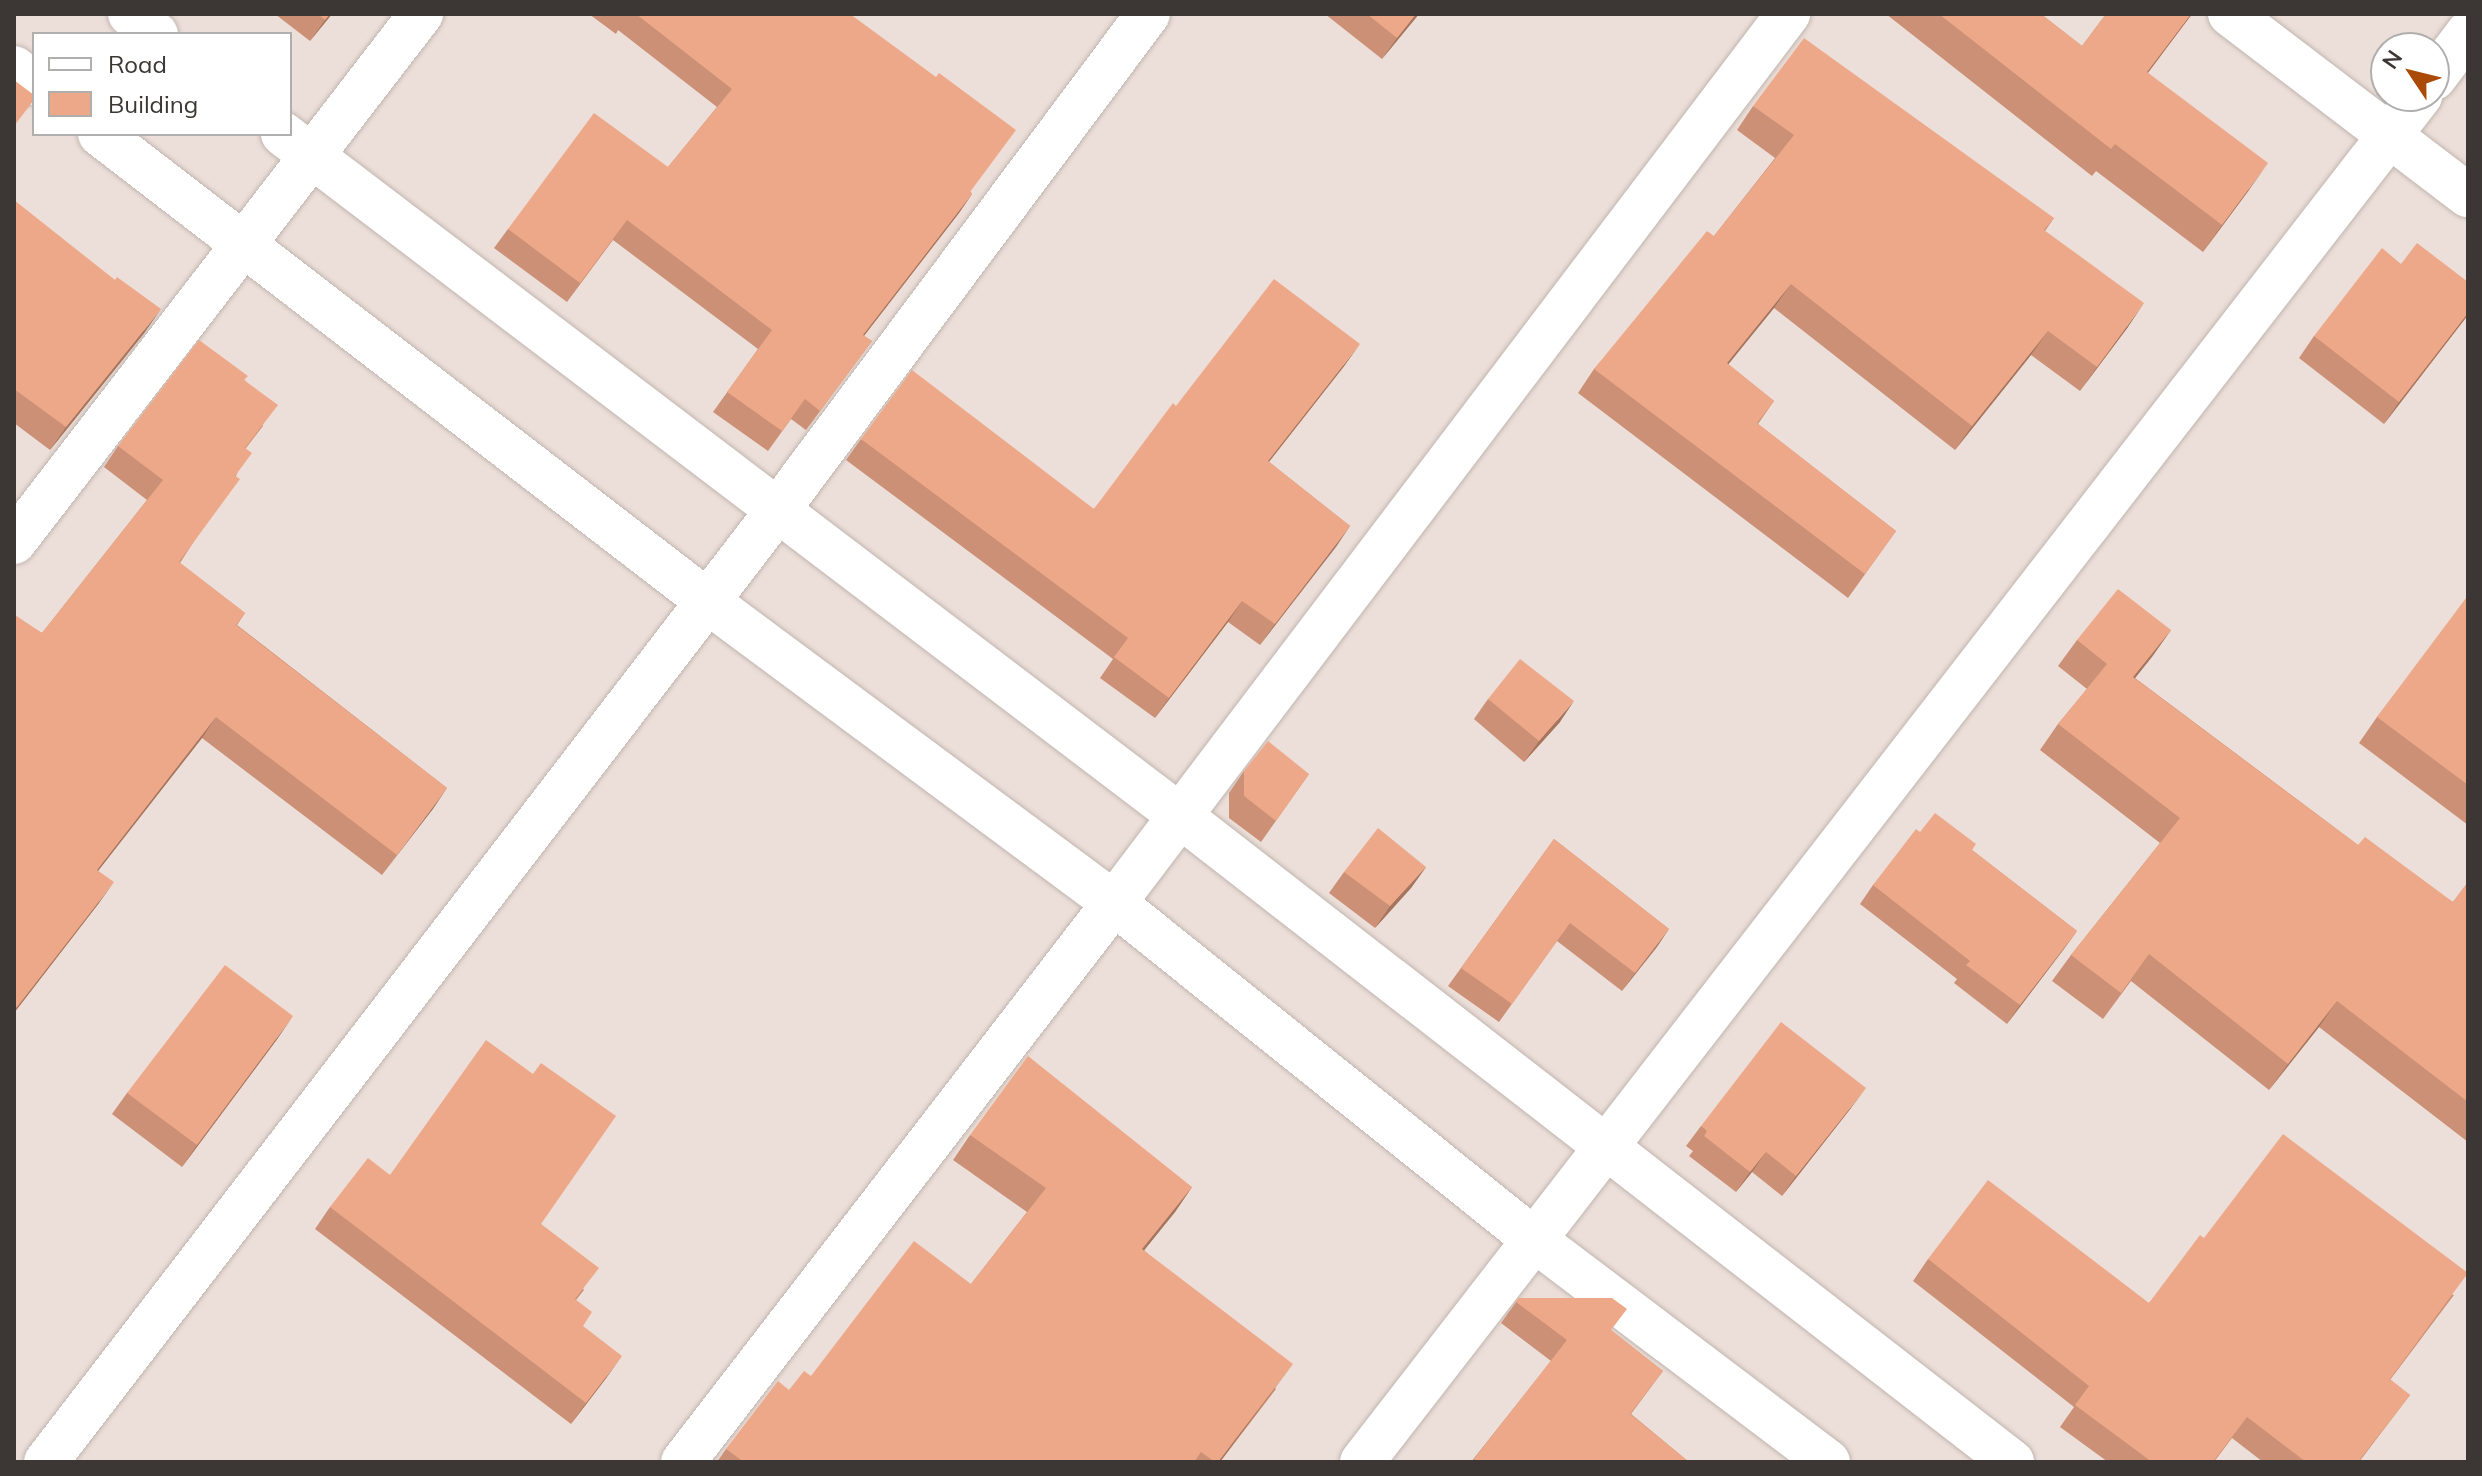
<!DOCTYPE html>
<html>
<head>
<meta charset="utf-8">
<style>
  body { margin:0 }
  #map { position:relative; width:2482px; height:1476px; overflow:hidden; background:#ecdfd9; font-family:Mulish,sans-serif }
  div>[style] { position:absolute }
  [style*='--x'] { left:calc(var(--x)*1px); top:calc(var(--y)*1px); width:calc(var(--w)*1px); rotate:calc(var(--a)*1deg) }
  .roads { filter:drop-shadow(0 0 2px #c1b5af) drop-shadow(0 0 2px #c1b5af) }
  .minor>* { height:44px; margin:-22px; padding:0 22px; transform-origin:22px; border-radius:22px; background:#fff }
  .tertiary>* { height:44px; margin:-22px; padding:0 22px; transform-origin:22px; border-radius:22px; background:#fff }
  .wall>* { inset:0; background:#cb9075 }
  .shaded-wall>* { inset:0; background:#a5765f }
  .building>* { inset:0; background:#eca888 }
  span { translate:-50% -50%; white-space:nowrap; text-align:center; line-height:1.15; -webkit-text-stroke:8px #fff; paint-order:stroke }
  .frame { position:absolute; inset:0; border:16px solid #3c3734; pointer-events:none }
  .legend { position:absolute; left:32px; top:32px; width:260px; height:104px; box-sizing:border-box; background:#fff; border:2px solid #b1afae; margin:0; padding:10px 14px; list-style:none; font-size:24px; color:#3c3734 }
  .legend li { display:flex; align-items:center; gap:16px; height:40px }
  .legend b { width:40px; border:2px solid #b1afae }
  .north { position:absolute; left:2370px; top:32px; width:80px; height:80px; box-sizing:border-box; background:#fff; border:2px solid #b1afae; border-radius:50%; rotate:305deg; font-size:22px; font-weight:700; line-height:32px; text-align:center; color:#3c3734 }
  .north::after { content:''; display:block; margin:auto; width:28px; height:36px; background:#ab4906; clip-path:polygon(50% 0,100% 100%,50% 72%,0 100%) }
</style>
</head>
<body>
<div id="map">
  <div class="roads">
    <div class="minor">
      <div style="--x:130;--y:14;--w:33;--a:38"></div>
      <div style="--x:2230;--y:14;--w:299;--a:37.3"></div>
      <div style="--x:14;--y:68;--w:25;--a:37"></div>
      <div style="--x:100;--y:134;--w:766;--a:37.57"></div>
      <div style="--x:707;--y:601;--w:507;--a:36.58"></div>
      <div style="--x:1114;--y:903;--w:536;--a:38.71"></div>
      <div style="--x:1532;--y:1238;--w:371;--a:37.1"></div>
      <div style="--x:283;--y:134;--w:1125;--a:37.24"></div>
      <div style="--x:1179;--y:815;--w:1055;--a:37.84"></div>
      <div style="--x:14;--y:542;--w:667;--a:-52.37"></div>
      <div style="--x:46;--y:1462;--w:1199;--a:-52.45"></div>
      <div style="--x:777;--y:511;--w:620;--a:-53.26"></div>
      <div style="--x:683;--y:1462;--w:706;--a:-52.37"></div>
      <div style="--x:1114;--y:903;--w:1116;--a:-52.83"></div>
    </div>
    <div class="tertiary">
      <div style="--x:2434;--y:78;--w:56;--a:-52.9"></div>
      <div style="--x:1362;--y:1462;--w:1728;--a:-52.24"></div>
    </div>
  </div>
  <div class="wall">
    <div style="clip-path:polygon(275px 14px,332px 14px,310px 41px)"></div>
    <div style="clip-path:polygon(589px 14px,850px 14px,972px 194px,959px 213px,864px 336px,872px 341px,806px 430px,791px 419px,768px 451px,713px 412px,758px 349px,613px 240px,567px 302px,494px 248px,508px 229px,668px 167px,717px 107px,618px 30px,616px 34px)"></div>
    <div style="clip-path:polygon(1325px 14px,1419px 14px,1382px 59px)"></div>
    <div style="clip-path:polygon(1886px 14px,2041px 14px,2082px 46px,2106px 14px,2192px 14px,2148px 73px,2249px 190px,2203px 252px,2096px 171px,2092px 176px)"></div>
    <div style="clip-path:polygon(1753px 106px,2054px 218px,2045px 231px,2128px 327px,2080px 391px,2031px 355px,1955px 450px,1774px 308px,1728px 364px,1774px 401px,1758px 424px,1896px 531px,1848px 598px,1578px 393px,1594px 369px,1714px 236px,1775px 158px,1737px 130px)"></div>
    <div style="clip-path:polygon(14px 200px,145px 332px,50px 450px,14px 423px)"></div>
    <div style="clip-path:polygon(2468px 282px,2468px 315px,2384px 424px,2299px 358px,2314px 336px)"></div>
    <div style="clip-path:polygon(1345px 365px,1269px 462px,1350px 526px,1260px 645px,1228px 622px,1155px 718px,1100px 678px,1113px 659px,846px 460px,861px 439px,1094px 509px,1176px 406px)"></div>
    <div style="clip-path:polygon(245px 380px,263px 426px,246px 448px,236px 476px,180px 563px,245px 613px,237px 625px,447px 788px,382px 875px,202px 738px,98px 871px,99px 903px,14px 1013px,14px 617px,42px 633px,147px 500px,104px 467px,118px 446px)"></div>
    <div style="clip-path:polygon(2468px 600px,2468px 825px,2359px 743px,2377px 717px)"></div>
    <div style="clip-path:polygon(2171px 630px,2135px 678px,2358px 845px,2453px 902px,2468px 882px,2468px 1142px,2319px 1027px,2269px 1090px,2131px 981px,2103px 1019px,2052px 981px,2071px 955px,2160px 843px,2040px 750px,2058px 724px,2087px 689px,2058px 666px,2077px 640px)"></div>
    <div style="clip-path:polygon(1488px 699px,1560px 722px,1524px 762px,1474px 719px)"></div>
    <div style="clip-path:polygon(1244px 771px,1309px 774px,1261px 842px,1229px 818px,1229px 793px)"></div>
    <div style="clip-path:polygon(1920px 832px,1972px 850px,2077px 931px,2007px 1024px,1954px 983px,1957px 979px,1860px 904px,1873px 885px)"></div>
    <div style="clip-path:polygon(1554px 839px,1669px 929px,1622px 991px,1557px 941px,1499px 1022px,1448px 986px)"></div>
    <div style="clip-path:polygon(1426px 867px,1411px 888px,1375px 928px,1329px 893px,1344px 872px)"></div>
    <div style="clip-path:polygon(278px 1038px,182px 1167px,112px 1114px,127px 1093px)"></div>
    <div style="clip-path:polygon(533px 1074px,541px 1224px,584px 1290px,576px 1300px,583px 1326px,607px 1377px,571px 1424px,315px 1229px,330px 1207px,390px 1175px)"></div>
    <div style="clip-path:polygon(1851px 1108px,1782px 1196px,1752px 1172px,1736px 1192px,1689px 1156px,1693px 1151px,1686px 1146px,1701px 1126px)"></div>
    <div style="clip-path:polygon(970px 1135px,1192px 1187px,1175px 1212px,1144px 1250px,1276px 1389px,1220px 1462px,717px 1462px,726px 1449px,789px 1390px,811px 1376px,971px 1284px,1027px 1212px,953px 1160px)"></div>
    <div style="clip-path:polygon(2204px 1238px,2454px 1295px,2390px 1380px,2410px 1395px,2359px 1462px,2263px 1462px,2232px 1438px,2214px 1462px,2108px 1462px,2060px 1427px,2074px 1407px,1913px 1281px,1928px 1259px,2149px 1303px)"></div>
    <div style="clip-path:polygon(1519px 1298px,1612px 1331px,1663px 1371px,1631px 1414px,1689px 1462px,1471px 1462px,1551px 1361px,1501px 1323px)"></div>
  </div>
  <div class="shaded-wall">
    <div style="clip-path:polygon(330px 14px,332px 14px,310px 41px,325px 20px)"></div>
    <div style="clip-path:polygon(1416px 14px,1419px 14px,1382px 59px,1397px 38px)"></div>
    <div style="clip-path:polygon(2191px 14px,2192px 14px,2128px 99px,2147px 72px)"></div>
    <div style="clip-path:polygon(2268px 163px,2249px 190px,2203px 252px,2222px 225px)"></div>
    <div style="clip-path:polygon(972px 194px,959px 213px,849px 355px,863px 335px)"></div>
    <div style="clip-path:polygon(1791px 284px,1774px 308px,1710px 387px,1727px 363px)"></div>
    <div style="clip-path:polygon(2144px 303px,2128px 327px,2080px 391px,2097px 367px)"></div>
    <div style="clip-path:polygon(161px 309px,145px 332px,50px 450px,66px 427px)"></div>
    <div style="clip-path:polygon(2468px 313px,2468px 315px,2384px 424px,2399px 402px)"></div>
    <div style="clip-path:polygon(2048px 331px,2031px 355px,1955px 450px,1972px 426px)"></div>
    <div style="clip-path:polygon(1360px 344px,1345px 365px,1253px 482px,1268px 461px)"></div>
    <div style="clip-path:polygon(1350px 526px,1336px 547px,1260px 645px,1275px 624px)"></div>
    <div style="clip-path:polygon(1242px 601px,1228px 622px,1155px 718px,1169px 698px)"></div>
    <div style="clip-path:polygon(2171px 630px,2152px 657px,2115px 703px,2133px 677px)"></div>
    <div style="clip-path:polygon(1574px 701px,1560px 722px,1524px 762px,1539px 741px)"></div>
    <div style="clip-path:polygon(216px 717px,202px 738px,83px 890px,97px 870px)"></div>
    <div style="clip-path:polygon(447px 788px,433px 809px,382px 875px,397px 855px)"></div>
    <div style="clip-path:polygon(1426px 867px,1411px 888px,1375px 928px,1390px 906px)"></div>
    <div style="clip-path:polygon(114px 882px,99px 903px,14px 1013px,17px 1007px)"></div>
    <div style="clip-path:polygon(1669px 929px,1657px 947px,1622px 991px,1635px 973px)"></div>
    <div style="clip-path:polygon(2077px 931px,2064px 949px,2007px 1024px,2020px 1005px)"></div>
    <div style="clip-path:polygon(2337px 1001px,2319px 1027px,2269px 1090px,2288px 1064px)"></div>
    <div style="clip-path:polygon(293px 1016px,278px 1038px,182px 1167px,197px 1145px)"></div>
    <div style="clip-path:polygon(1866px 1088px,1851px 1108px,1782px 1196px,1796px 1176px)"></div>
    <div style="clip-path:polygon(1766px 1152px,1752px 1172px,1736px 1192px,1750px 1172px)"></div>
    <div style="clip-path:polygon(1192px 1187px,1175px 1212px,1125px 1274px,1142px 1249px)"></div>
    <div style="clip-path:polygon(622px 1356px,607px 1377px,571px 1424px,586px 1403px)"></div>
    <div style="clip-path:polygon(1293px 1364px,1220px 1462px,1218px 1462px)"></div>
  </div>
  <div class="building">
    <div style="clip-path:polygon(318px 14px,330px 14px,325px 20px)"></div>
    <div style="clip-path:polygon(636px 14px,850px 14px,936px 77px,939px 73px,1016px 130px,970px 192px,972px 194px,863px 335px,872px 341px,820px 411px,805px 399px,782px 431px,727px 392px,772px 330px,627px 220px,580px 283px,508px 229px,594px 113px,668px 167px,732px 89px)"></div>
    <div style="clip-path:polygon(1367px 14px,1416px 14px,1397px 38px)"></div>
    <div style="clip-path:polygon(1939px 14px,2041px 14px,2082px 46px,2106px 14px,2191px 14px,2147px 72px,2268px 163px,2222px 225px,2115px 144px,2111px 149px)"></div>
    <div style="clip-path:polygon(1804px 38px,2054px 218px,2044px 230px,2144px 303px,2097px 367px,2048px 331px,1972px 426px,1791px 284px,1727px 363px,1774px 401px,1757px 423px,1896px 531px,1865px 574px,1594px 369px,1707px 231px,1714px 236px,1794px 135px,1753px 106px)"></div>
    <div style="clip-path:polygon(14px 80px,34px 95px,34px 100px,14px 126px)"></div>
    <div style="clip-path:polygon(14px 200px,115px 280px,117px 277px,161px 309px,66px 427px,14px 389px)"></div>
    <div style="clip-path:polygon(2417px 243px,2468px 282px,2468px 313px,2399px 402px,2314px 336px,2382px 248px,2401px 264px)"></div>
    <div style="clip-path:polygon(1274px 279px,1360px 344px,1268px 461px,1350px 526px,1275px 624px,1242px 601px,1169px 698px,1114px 657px,1128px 638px,861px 439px,912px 370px,1094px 509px,1173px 403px,1176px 406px)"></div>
    <div style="clip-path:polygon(199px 340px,248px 376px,244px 380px,278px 405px,245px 448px,252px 453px,235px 476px,240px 479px,179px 562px,245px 613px,236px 625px,447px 788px,397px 855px,216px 717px,97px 870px,114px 882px,17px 1007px,14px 1005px,14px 617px,15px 615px,42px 633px,163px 480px,118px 446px)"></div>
    <div style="clip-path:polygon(2118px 589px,2171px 630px,2133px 677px,2358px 845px,2365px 837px,2453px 902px,2468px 882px,2468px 1102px,2337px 1001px,2288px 1064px,2149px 954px,2121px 993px,2071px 955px,2180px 818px,2058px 724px,2107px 664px,2077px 640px)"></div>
    <div style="clip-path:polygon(2466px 598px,2468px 600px,2468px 785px,2377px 717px)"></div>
    <div style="clip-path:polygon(1520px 659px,1574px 701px,1539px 741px,1488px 699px)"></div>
    <div style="clip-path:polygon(1268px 741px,1309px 774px,1276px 821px,1244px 796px,1244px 771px)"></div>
    <div style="clip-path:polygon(1935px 813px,1976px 844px,1972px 850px,2077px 931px,2020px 1005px,1966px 965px,1970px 961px,1873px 885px,1916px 829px,1920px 832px)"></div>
    <div style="clip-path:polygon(1378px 828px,1426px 867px,1390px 906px,1344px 872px)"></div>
    <div style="clip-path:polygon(1554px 839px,1669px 929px,1635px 973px,1570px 923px,1512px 1004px,1461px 968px)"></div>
    <div style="clip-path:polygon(225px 965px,293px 1016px,197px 1145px,127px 1093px)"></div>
    <div style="clip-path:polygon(1781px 1022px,1866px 1088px,1796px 1176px,1766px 1152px,1750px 1172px,1704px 1136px,1707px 1131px,1701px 1126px)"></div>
    <div style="clip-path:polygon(486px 1040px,533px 1074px,541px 1063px,616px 1116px,541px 1224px,599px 1268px,575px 1299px,592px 1312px,583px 1326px,622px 1356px,586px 1403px,330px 1207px,368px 1158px,390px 1175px)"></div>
    <div style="clip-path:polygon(1028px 1056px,1192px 1187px,1142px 1249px,1293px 1364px,1218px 1462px,1215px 1462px,1201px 1452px,1194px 1462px,744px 1462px,726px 1449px,778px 1381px,789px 1390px,804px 1371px,811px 1376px,914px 1241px,971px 1284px,1046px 1188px,970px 1135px)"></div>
    <div style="clip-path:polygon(2283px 1134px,2468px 1273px,2390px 1379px,2410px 1395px,2358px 1462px,2306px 1462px,2247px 1417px,2213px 1462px,2152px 1462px,2075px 1405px,2089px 1386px,1928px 1259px,1988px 1180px,2149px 1303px,2200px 1235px,2204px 1238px)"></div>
    <div style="clip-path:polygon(1519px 1298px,1612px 1298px,1627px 1309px,1611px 1330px,1663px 1371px,1630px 1414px,1689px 1462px,1478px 1462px,1474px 1459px,1567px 1340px,1516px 1302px)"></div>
  </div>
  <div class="frame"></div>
  <ul class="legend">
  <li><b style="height:10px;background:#fff"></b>Road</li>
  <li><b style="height:22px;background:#eca888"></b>Building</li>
  </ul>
  <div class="north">N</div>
</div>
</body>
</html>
